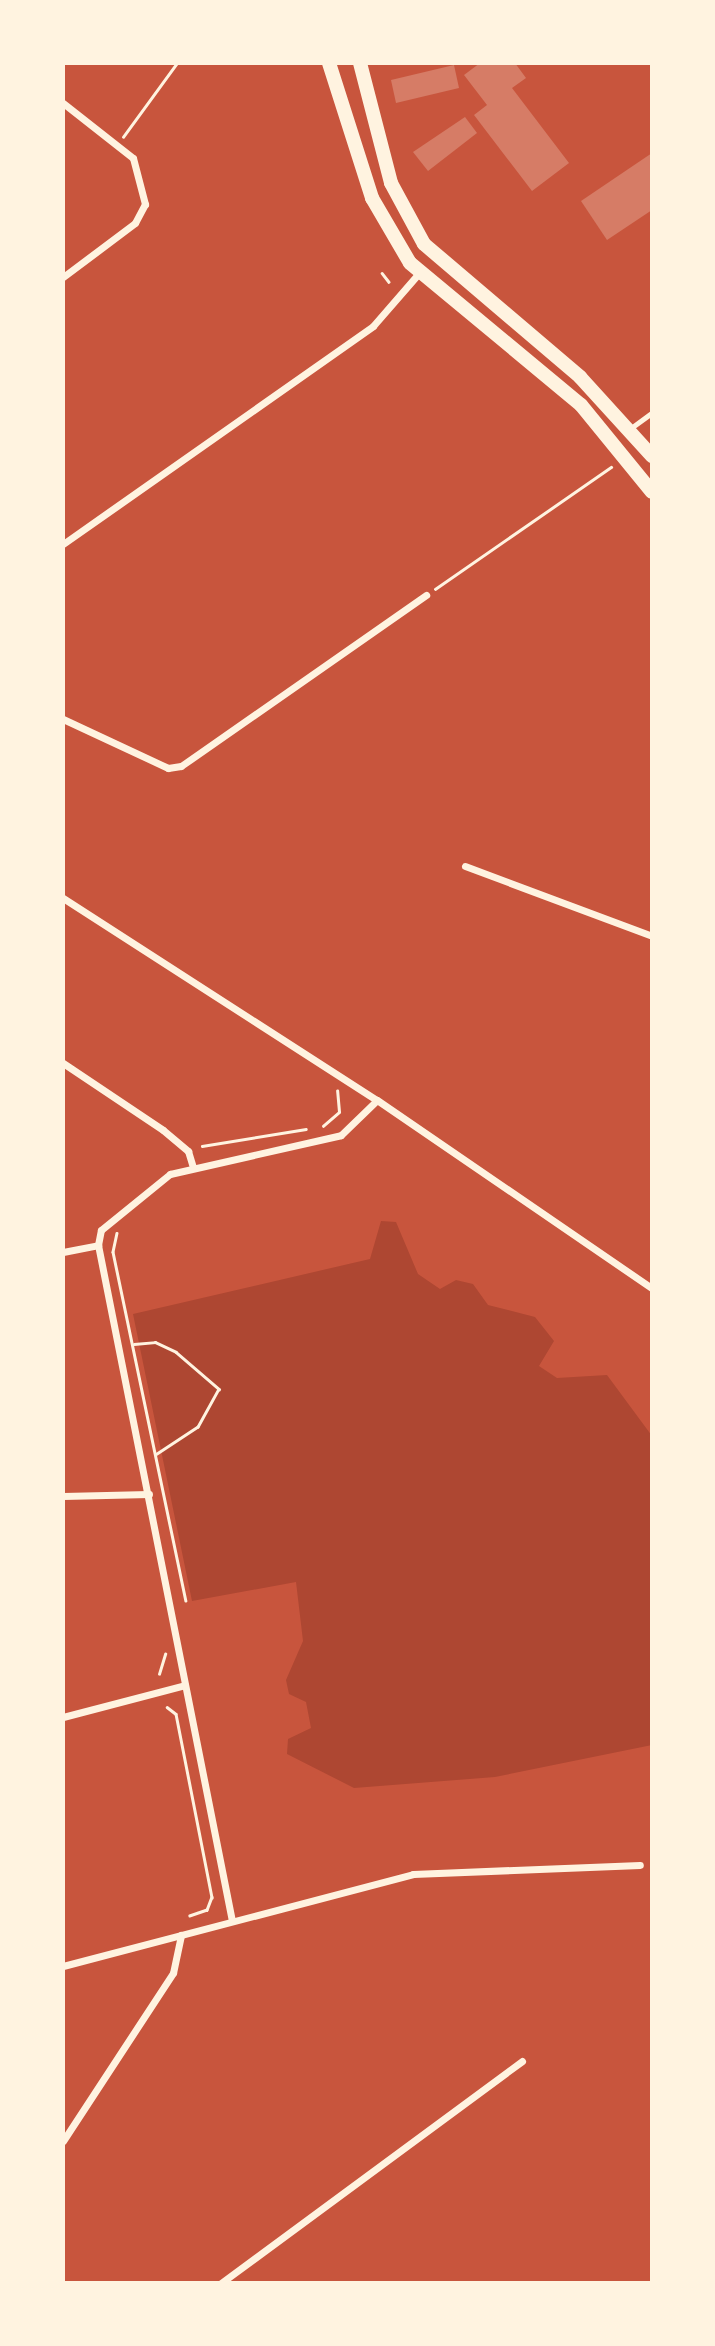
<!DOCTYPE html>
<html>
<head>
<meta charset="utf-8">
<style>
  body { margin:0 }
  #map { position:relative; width:715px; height:2346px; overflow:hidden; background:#c8553d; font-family:Lato,sans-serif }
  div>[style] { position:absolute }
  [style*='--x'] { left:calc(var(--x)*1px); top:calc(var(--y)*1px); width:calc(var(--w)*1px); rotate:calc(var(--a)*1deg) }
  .green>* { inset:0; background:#ae4732 }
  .building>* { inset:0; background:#d67c66 }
  .path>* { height:2.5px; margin:-1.25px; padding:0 1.25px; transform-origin:1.25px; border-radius:1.25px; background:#fff3e0 }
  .service>* { height:4.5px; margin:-2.25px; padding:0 2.25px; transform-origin:2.25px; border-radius:2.25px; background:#fff3e0 }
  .minor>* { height:7px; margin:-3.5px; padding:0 3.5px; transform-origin:3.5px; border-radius:3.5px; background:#fff3e0 }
  .primary>* { height:14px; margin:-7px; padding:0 7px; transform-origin:7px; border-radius:7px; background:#fff3e0 }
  span { translate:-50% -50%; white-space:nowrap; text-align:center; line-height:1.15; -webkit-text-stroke:7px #fff3e0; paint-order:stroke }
  .frame { position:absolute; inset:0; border:65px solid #fff3e0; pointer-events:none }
</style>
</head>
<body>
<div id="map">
  <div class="green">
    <div style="clip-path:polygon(381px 1221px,396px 1222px,418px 1274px,440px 1289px,456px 1280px,473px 1284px,488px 1305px,535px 1317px,554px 1341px,539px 1366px,557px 1378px,607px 1375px,652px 1436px,652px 1745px,495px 1777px,354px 1788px,287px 1754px,288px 1739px,311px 1728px,306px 1702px,289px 1694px,286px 1680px,303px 1641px,296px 1582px,192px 1601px,133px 1314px,370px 1259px)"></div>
  </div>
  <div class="building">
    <div style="clip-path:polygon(480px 63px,515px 63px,526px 78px,512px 88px,569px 163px,532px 191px,474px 115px,487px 105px,464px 75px)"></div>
    <div style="clip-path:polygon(454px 65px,459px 88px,396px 103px,391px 80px)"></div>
    <div style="clip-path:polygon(465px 117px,477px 133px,428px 171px,413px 152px)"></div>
    <div style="clip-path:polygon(652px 153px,652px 210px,607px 240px,581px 201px)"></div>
  </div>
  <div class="path">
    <div style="--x:123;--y:137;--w:92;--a:-53.9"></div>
    <div style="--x:382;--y:273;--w:11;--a:52"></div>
    <div style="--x:435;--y:589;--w:214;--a:-34.7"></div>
    <div style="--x:323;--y:1126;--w:21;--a:-41"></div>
    <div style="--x:339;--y:1112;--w:21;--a:-95"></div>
    <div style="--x:202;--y:1146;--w:105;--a:-9.3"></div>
    <div style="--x:117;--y:1233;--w:19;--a:102"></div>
    <div style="--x:113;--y:1252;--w:356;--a:78.2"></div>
    <div style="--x:134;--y:1344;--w:21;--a:-5"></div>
    <div style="--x:155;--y:1342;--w:23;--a:25"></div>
    <div style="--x:176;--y:1352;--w:57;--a:40.7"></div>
    <div style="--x:219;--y:1389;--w:43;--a:118.9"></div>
    <div style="--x:198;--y:1427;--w:49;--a:146.6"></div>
    <div style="--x:159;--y:1674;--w:21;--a:-73"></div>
    <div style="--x:167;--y:1707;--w:11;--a:38"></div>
    <div style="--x:176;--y:1714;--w:187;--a:78.9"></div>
    <div style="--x:212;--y:1897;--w:14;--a:111"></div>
    <div style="--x:207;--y:1910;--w:18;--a:161"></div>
  </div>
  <div class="service">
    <div style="--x:631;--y:428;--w:26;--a:-36"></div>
  </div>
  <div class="minor">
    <div style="--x:63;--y:103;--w:89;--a:38.2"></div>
    <div style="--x:133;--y:158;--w:48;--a:75.4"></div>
    <div style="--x:145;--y:204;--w:21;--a:118"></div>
    <div style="--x:135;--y:223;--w:90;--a:143.1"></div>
    <div style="--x:63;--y:544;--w:379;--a:-35.1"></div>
    <div style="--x:373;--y:326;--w:70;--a:-49"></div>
    <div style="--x:63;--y:719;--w:116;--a:25"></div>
    <div style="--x:168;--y:768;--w:13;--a:-9"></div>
    <div style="--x:181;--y:766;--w:299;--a:-34.9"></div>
    <div style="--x:465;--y:866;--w:200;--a:20.5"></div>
    <div style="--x:63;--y:898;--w:373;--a:32.8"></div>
    <div style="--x:63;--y:1063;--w:120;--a:33.8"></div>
    <div style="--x:163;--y:1130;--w:33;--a:40"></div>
    <div style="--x:188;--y:1151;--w:17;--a:73"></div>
    <div style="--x:63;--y:1252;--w:36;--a:-11"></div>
    <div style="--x:63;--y:1496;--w:86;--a:-1.3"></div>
    <div style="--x:63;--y:1717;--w:126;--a:-14.7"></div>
    <div style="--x:232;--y:1921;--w:689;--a:-101.21"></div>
    <div style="--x:98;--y:1245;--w:15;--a:-79"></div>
    <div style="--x:101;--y:1230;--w:89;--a:-39.1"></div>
    <div style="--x:170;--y:1174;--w:175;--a:-12.8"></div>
    <div style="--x:341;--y:1135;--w:50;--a:-44.2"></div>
    <div style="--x:377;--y:1100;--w:333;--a:34.4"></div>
    <div style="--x:63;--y:1966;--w:362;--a:-14.7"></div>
    <div style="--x:413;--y:1874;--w:227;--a:-2.3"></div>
    <div style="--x:63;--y:2141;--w:201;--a:-56.8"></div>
    <div style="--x:173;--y:1973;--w:39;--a:-78"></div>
    <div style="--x:221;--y:2283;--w:374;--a:-36.4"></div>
  </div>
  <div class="primary">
    <div style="--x:329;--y:63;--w:142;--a:72.3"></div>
    <div style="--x:372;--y:198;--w:75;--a:59.7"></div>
    <div style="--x:410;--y:263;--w:222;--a:39.7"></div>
    <div style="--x:581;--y:405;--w:112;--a:50.8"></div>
    <div style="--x:360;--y:63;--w:124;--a:75.5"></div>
    <div style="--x:391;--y:183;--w:69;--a:61.6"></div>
    <div style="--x:424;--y:244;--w:205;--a:40.4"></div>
    <div style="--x:580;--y:377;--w:107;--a:47.7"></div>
  </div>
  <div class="frame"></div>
</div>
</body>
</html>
